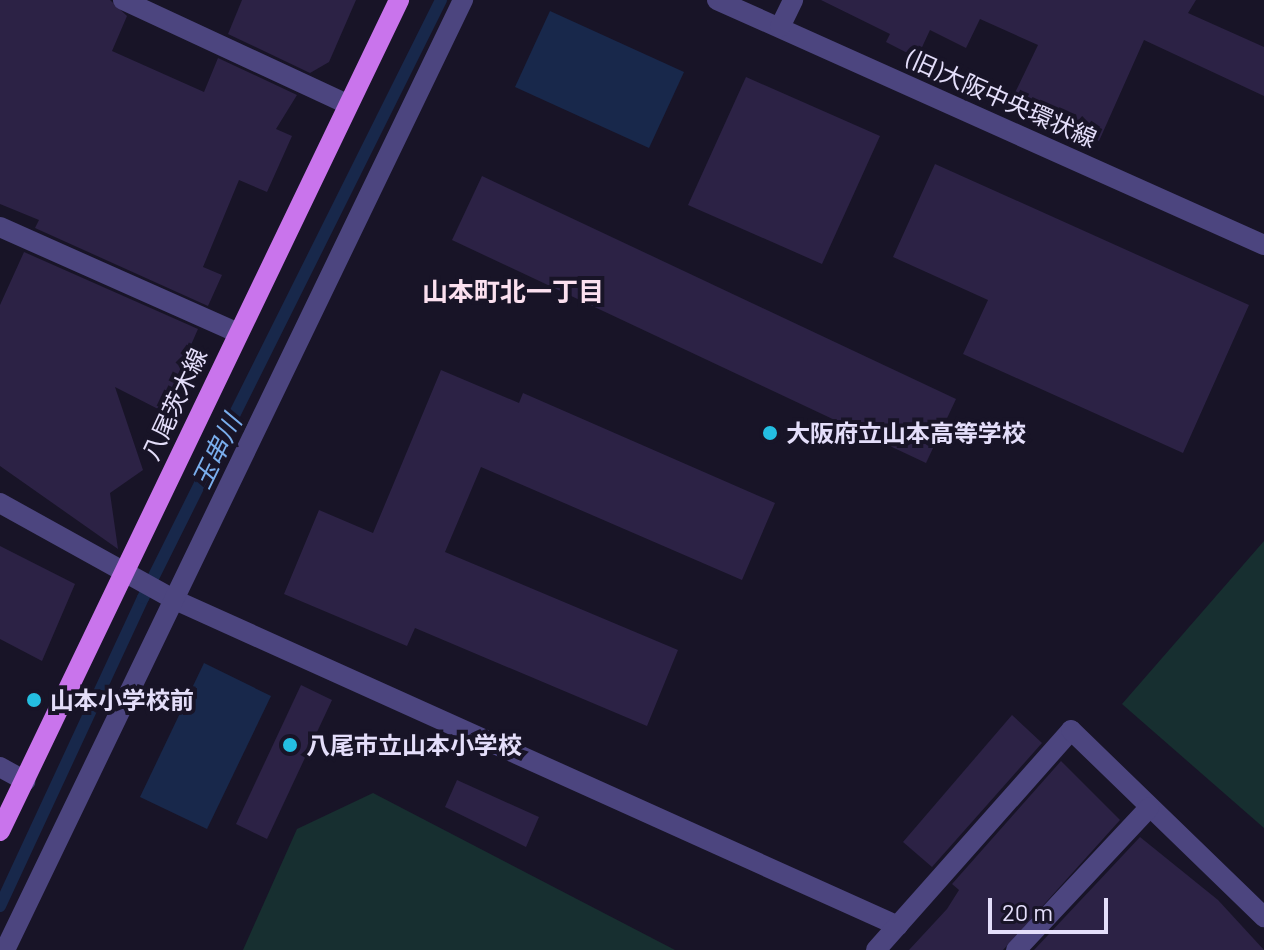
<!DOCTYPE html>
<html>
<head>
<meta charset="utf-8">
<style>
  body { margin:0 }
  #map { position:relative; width:1264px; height:950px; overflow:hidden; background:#181427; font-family:Barlow,"Noto Sans JP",sans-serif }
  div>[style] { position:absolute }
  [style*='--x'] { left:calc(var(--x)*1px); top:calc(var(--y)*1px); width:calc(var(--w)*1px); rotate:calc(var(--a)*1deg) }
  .green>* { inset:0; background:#172f30 }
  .water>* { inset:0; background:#18284b }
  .stream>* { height:12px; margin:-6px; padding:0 6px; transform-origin:6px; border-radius:6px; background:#18284b }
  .building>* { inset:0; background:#2c2245 }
  .minor>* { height:20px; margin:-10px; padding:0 10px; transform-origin:10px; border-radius:10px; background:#4c457f }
  .major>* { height:20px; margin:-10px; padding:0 10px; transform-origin:10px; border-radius:10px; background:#c974ec }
  .dots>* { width:22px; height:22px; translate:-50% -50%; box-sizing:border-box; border:4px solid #181427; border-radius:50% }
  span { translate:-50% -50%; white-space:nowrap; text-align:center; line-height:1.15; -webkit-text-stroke:8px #181427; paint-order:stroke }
  .street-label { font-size:24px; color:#e4defa }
  .poi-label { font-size:24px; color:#e4defa; font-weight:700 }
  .left { translate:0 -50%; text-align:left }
  .neighbourhood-label { font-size:26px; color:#fbe0ef; font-weight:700 }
  .water-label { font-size:26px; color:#7aaeed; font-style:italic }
  .scale { position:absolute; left:988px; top:898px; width:120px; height:36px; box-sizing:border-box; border:4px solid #e4defa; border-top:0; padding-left:10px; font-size:24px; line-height:28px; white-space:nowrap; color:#e4defa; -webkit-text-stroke:6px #181427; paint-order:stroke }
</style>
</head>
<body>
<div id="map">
  <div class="green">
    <div style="clip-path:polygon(1264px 541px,1264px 828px,1122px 704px)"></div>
    <div style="clip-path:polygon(373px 793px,675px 950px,243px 950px,297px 829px)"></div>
  </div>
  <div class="water">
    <div style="clip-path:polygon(550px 11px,684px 72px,649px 148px,515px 87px)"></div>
    <div style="clip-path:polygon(204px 663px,271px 696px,207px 829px,140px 797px)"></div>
  </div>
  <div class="stream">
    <div style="--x:0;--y:906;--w:340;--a:-65.1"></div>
    <div style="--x:143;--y:598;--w:668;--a:-63.51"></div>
  </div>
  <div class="building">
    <div style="clip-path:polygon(0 0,110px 0,127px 16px,112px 51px,204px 92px,218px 58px,297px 95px,276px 129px,292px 136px,267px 192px,239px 180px,203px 267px,222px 275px,208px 306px,35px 228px,39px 220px,0 204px)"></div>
    <div style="clip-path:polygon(242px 0,356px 0,329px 62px,310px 73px,228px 34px)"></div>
    <div style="clip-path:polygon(821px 0,1196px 0,1188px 13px,1264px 47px,1264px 96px,1144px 40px,1099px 141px,1012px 99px,1038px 45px,980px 19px,966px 48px,930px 30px,917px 58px,886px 42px,890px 34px)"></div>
    <div style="clip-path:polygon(746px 77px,880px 136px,822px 264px,688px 205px)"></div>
    <div style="clip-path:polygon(935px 164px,1249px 305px,1183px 453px,963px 354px,988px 300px,893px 257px)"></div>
    <div style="clip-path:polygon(482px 176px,956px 399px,926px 463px,452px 240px)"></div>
    <div style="clip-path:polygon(24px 252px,198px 329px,162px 411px,115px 387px,143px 470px,110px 493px,118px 549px,0 466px,0 305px)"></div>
    <div style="clip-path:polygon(441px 370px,519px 403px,523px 393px,775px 503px,742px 580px,481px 467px,445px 552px,678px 650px,647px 726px,415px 628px,407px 646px,284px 594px,319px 510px,373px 533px)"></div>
    <div style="clip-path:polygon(0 546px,75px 584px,42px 661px,0 639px)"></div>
    <div style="clip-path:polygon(301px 685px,332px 700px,267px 839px,236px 824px)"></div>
    <div style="clip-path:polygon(1012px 715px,1042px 743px,932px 867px,903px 842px)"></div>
    <div style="clip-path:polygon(1061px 761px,1120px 820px,1003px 950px,909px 950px,947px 909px,959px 890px,952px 884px)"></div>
    <div style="clip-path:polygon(457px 780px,539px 817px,526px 847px,445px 807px)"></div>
    <div style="clip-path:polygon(1140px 837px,1218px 900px,1264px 950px,1034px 950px)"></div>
  </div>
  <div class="minor">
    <div style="--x:123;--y:0;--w:247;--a:24.9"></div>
    <div style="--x:717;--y:0;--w:599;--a:24.13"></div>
    <div style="--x:780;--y:27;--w:30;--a:-64"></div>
    <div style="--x:0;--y:227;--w:258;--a:24"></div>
    <div style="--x:0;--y:503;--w:200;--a:29"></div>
    <div style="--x:175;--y:600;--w:793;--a:24.27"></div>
    <div style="--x:0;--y:767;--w:29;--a:29"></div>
    <div style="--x:5;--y:950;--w:1055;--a:-64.26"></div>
    <div style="--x:876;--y:950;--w:294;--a:-48.4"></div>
    <div style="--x:1071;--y:730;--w:269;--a:44.1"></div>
    <div style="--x:1016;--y:950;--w:195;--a:-46.9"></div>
  </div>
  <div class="major">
    <div style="--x:0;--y:831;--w:922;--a:-64.35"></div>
  </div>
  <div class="dots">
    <div style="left:770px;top:433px;background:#24bee1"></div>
    <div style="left:34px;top:700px;background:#24bee1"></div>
    <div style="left:290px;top:745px;background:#24bee1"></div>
  </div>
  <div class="street-label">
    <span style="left:1002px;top:98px;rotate:24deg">(旧)大阪中央環状線</span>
    <span style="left:174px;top:404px;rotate:-65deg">八尾茨木線</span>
  </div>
  <div class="poi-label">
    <span class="left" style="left:786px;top:433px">大阪府立山本高等学校</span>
    <span class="left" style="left:50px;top:700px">山本小学校前</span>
    <span class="left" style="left:306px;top:745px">八尾市立山本小学校</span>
  </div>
  <div class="neighbourhood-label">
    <span style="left:513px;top:291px">山本町北一丁目</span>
  </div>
  <div class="water-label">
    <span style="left:216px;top:451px;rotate:-64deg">玉串川</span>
  </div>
  <div class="scale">20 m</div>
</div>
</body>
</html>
